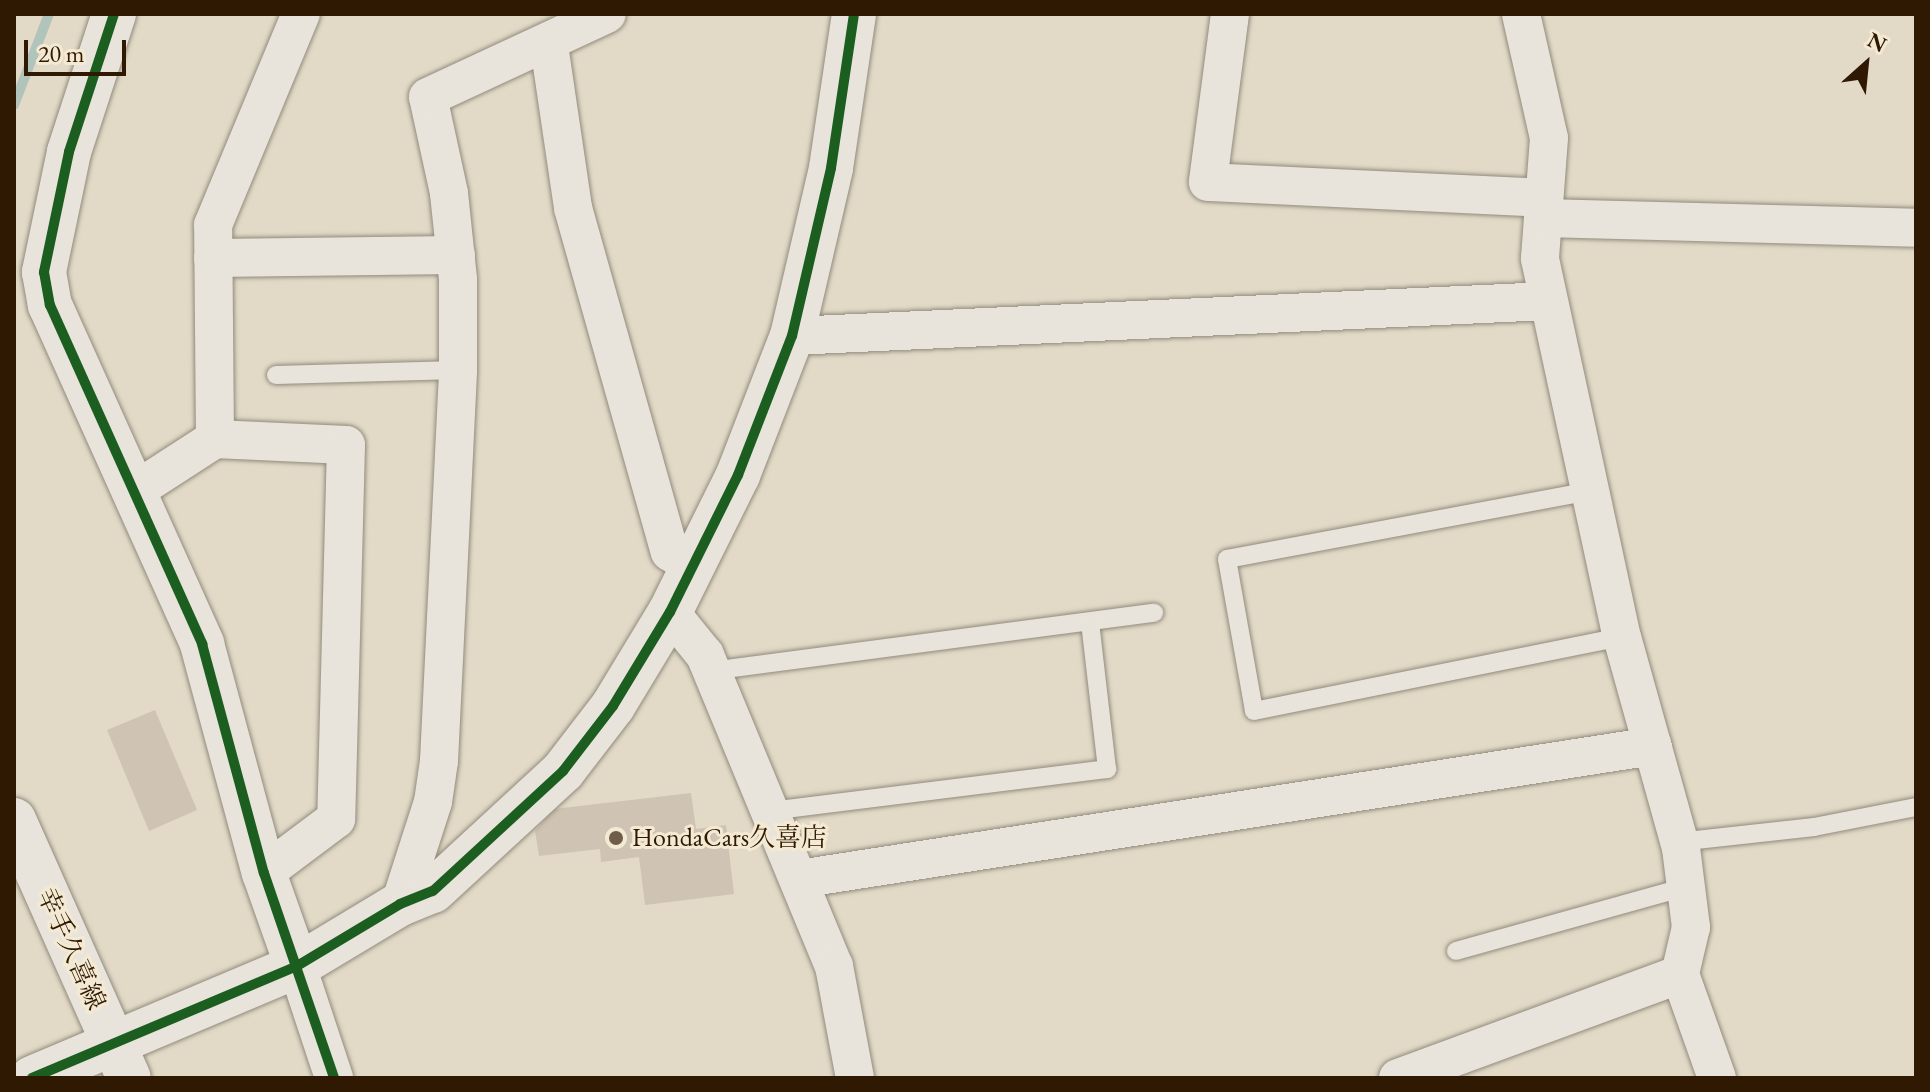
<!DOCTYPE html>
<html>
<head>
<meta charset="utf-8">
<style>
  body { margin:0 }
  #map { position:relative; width:1930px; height:1092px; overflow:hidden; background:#e2dac7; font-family:"EB Garamond","Noto Serif JP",serif }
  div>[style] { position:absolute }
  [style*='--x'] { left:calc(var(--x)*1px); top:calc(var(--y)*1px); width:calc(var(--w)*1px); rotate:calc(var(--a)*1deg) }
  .stream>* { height:10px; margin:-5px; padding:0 5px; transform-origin:5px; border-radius:5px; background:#b0c4bc }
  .building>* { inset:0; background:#cfc3b3 }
  .roads { filter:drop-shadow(0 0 2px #928a7c) drop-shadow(0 0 2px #928a7c) }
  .service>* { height:18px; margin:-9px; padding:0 9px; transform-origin:9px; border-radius:9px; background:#e8e4db }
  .minor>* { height:38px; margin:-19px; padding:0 19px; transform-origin:19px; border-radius:19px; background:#e8e4db }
  .tertiary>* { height:44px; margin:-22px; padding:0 22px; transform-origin:22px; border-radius:22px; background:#e8e4db }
  .secondary>* { height:44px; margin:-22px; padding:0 22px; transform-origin:22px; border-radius:22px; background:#e8e4db }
  .cycleway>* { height:10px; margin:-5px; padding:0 5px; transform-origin:5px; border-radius:5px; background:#1b5e20 }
  .dots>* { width:22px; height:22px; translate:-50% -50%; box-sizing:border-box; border:4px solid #f4ead3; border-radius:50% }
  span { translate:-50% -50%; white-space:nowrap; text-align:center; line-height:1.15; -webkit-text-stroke:6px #f4ead3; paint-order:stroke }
  .poi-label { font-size:26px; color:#2f1902 }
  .left { translate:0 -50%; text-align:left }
  .street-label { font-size:26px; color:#2f1902 }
  .frame { position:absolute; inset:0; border:16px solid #2f1902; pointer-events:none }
  .north { position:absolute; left:1826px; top:24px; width:80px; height:80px; -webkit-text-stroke:6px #f4ead3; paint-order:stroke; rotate:27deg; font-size:22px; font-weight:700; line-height:32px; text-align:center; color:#2f1902 }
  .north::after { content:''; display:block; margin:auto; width:28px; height:36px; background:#2f1902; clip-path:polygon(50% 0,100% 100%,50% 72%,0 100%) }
  .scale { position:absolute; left:24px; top:40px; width:102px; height:36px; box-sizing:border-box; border:4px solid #2f1902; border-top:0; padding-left:10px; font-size:24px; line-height:28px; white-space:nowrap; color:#2f1902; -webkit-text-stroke:6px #f4ead3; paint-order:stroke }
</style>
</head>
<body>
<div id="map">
  <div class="stream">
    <div style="--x:14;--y:105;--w:97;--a:-69"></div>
  </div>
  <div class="building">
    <div style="clip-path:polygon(155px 710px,197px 810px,149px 831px,107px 730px)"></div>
    <div style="clip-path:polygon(691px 793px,696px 829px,726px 825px,734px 894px,645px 905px,639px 857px,601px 862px,600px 849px,539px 856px,535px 831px,554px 809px)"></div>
  </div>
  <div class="roads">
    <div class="service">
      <div style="--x:276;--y:375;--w:182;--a:-1.6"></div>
      <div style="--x:1590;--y:491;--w:369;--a:169.4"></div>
      <div style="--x:1227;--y:559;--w:154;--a:79.9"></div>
      <div style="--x:1254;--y:711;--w:375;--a:-11.4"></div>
      <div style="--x:711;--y:671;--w:447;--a:-7.5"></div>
      <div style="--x:770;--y:811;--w:340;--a:-7.1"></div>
      <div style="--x:1107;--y:769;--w:148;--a:-96.6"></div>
      <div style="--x:1681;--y:848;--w:17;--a:-28"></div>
      <div style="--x:1696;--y:840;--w:119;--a:-6.3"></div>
      <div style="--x:1814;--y:827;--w:104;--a:-11.1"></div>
      <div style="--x:1456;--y:951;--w:238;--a:-15.6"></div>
    </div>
    <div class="minor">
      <div style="--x:1230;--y:14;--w:169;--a:97.5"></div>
      <div style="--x:1208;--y:182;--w:336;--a:2.7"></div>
      <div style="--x:1521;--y:14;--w:127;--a:77.3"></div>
      <div style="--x:1549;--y:138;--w:121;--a:94.3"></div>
      <div style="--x:1540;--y:259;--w:387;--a:77.8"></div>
      <div style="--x:1622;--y:637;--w:219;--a:74.4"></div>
      <div style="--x:1681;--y:848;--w:80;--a:82.8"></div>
      <div style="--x:1691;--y:927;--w:48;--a:103.2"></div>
      <div style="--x:1680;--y:974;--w:110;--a:70.4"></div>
      <div style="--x:549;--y:45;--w:165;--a:81.6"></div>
      <div style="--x:573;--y:208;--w:357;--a:74.3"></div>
      <div style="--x:670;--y:552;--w:28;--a:30"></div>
      <div style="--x:1543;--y:218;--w:373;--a:1.5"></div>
      <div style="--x:213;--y:258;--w:243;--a:-0.7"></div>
      <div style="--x:792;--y:336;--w:757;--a:-2.65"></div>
      <div style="--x:215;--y:439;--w:214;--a:-90.5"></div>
      <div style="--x:213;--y:225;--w:229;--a:-67.4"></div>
      <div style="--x:133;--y:492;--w:98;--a:-32.9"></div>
      <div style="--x:215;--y:439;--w:131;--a:2.6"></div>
      <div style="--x:346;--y:445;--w:374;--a:91.5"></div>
      <div style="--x:336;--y:819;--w:90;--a:143.1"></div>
      <div style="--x:670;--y:612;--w:55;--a:50.9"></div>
      <div style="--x:705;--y:655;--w:337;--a:67.5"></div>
      <div style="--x:834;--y:966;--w:114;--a:79.4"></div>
      <div style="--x:799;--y:879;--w:864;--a:-8.85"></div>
      <div style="--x:400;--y:904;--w:107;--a:-72.1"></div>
      <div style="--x:433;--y:802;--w:41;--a:-81.7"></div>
      <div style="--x:439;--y:761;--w:391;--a:-87.2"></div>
      <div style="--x:458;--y:370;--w:91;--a:-90"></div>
      <div style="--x:458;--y:279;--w:86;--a:-96"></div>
      <div style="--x:449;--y:193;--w:98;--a:-102.3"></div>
      <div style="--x:428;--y:97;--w:197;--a:-24.9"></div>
      <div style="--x:297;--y:966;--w:118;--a:71.7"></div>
      <div style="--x:1398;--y:1078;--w:301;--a:-20.2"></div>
    </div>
    <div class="tertiary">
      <div style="--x:114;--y:14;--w:145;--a:108.1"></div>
      <div style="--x:69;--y:152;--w:123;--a:101.8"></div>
      <div style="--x:44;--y:272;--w:34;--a:80"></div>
      <div style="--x:50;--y:305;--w:372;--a:65.8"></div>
      <div style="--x:202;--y:644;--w:237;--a:74.9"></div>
      <div style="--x:264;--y:873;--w:99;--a:70.5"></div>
      <div style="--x:32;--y:1078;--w:288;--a:-22.9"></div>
      <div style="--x:297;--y:966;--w:120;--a:-31"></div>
      <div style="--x:400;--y:904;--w:35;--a:-22"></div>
      <div style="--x:433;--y:891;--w:177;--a:-42.7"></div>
      <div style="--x:563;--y:771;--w:82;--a:-52.4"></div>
      <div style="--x:613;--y:706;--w:110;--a:-58.8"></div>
      <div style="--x:670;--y:612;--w:153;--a:-63.6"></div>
      <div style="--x:738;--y:475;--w:149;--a:-68.8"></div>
      <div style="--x:792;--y:336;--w:172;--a:-76.9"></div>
      <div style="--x:831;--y:168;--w:156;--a:-81.5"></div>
    </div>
    <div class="secondary">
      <div style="--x:14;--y:820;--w:282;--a:66"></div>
    </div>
  </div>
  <div class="cycleway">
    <div style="--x:114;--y:14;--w:145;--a:108.1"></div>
    <div style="--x:69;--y:152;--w:123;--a:101.8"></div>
    <div style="--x:44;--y:272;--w:34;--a:80"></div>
    <div style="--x:50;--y:305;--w:372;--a:65.8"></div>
    <div style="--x:202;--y:644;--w:237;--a:74.9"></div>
    <div style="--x:264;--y:873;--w:217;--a:71.1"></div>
    <div style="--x:32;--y:1078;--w:288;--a:-22.9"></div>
    <div style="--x:297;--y:966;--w:120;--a:-31"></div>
    <div style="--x:400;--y:904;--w:35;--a:-22"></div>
    <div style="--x:433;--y:891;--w:177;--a:-42.7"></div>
    <div style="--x:563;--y:771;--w:82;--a:-52.4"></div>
    <div style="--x:613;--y:706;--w:110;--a:-58.8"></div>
    <div style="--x:670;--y:612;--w:153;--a:-63.6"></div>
    <div style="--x:738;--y:475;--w:149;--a:-68.8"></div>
    <div style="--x:792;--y:336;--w:172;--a:-76.9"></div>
    <div style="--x:831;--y:168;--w:156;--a:-81.5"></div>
  </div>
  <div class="dots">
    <div style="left:616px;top:838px;background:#6e5d47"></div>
  </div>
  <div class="poi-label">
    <span class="left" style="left:632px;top:838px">HondaCars久喜店</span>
  </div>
  <div class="street-label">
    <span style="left:71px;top:949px;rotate:66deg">幸手久喜線</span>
  </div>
  <div class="frame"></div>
  <div class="north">N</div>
  <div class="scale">20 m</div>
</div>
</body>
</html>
